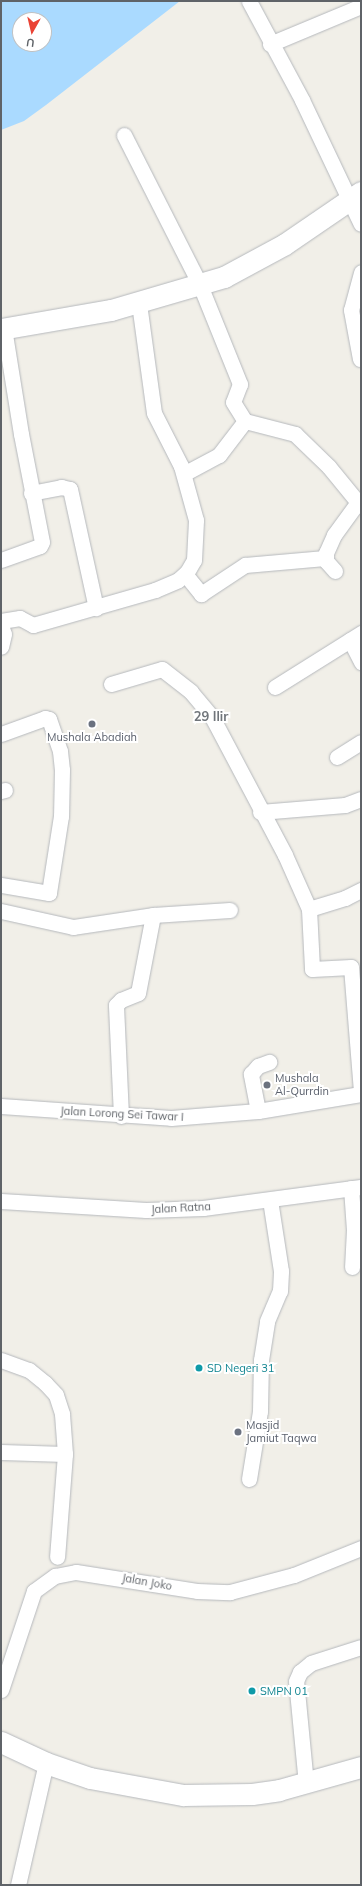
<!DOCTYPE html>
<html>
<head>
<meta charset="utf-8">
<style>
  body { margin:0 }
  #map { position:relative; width:362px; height:1886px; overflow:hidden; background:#f1efe8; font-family:Mulish,sans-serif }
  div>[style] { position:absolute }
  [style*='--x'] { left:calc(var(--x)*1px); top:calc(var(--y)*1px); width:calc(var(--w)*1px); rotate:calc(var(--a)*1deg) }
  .water>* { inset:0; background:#aadaff }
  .roads { filter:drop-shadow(0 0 1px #b5b8bc) drop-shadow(0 0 1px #b5b8bc) }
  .street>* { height:15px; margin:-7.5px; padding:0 7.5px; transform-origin:7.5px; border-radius:7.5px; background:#fff }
  .secondary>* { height:21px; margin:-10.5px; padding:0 10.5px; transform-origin:10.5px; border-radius:10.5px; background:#fff }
  .dots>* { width:11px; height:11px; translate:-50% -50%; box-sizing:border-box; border:2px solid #fff; border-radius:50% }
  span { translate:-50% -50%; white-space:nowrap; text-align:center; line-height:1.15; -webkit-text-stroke:4px #fff; paint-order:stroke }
  .worship-label { font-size:11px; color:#5b616d }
  .left { translate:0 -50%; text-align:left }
  .street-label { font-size:11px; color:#5f6368 }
  .culture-label { font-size:11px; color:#0d838f }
  .quarter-label { font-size:13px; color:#70757a; font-weight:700 }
  .frame { position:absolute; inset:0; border:2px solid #5f6368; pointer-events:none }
  .north { position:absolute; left:12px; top:12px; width:40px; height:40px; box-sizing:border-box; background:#fff; border:1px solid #bfc1c3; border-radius:50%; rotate:188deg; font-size:11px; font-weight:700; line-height:16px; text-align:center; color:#5f6368 }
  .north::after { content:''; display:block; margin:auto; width:14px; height:18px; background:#ea4335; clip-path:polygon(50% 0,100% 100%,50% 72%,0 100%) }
</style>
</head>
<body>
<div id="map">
  <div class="water">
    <div style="clip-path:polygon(evenodd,1px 1px,180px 1px,46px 105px,24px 121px,1px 130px,1px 1px,20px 20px,44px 20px,44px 44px,20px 44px,20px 20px)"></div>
  </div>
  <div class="roads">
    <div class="street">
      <div style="--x:249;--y:1;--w:112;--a:61.8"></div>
      <div style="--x:302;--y:100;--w:137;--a:64.6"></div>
      <div style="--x:270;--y:44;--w:99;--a:-22.7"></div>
      <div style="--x:124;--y:135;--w:168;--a:63.1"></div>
      <div style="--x:200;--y:285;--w:107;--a:68"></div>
      <div style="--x:240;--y:384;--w:19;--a:111"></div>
      <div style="--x:233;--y:402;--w:22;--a:58"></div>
      <div style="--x:245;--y:421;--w:43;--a:127.4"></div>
      <div style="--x:219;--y:455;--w:40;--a:152"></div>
      <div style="--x:360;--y:359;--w:50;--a:-100.4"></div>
      <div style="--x:351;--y:310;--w:39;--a:-75"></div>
      <div style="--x:245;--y:421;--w:52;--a:14.6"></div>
      <div style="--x:295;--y:434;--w:47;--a:44.1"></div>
      <div style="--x:329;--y:467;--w:50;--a:50.6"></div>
      <div style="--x:31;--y:493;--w:31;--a:-11"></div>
      <div style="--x:61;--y:487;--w:9;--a:13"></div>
      <div style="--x:70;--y:489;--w:122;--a:77.7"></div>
      <div style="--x:1;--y:560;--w:41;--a:-19.7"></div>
      <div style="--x:40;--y:546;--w:4;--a:-63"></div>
      <div style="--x:42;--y:542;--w:110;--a:-101"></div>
      <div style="--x:21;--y:434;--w:107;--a:-99.1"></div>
      <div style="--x:335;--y:571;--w:13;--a:-132"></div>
      <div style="--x:326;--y:561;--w:8;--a:-90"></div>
      <div style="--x:326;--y:553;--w:20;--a:-66"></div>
      <div style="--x:334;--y:535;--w:41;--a:-54"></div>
      <div style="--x:185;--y:574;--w:26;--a:51"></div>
      <div style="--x:201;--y:594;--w:53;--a:-33.4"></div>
      <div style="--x:245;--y:565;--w:80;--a:-5"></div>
      <div style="--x:1;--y:621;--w:19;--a:-9"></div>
      <div style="--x:20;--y:618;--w:15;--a:28"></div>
      <div style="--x:33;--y:625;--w:127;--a:-16"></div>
      <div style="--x:155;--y:590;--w:25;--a:-23"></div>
      <div style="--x:178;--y:580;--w:12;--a:-42"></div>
      <div style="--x:187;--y:572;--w:14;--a:-60"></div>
      <div style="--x:194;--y:560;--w:40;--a:-87.1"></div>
      <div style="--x:196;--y:520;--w:56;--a:-105.5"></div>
      <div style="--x:181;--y:466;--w:59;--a:-117"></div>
      <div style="--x:154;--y:413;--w:111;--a:-97.8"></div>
      <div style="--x:1;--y:625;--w:9;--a:72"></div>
      <div style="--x:4;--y:634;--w:13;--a:103"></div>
      <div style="--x:350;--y:640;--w:25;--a:63"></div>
      <div style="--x:111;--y:684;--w:53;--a:-16.4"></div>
      <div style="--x:162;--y:669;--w:37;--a:38"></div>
      <div style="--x:191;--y:692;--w:33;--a:50"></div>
      <div style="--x:212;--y:717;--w:156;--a:62.1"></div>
      <div style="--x:285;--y:855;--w:59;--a:66"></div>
      <div style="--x:309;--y:909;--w:60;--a:87.1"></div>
      <div style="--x:312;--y:969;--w:39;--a:-3"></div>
      <div style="--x:351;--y:967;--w:125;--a:85.4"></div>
      <div style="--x:275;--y:687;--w:102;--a:-32.1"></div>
      <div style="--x:1;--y:734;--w:47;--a:-20"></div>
      <div style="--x:45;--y:718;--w:4;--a:14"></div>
      <div style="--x:49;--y:719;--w:34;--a:71"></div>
      <div style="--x:60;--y:751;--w:19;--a:84"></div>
      <div style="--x:62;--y:770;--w:46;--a:91.2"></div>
      <div style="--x:61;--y:816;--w:78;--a:98.9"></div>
      <div style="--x:49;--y:893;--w:49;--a:-170.5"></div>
      <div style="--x:337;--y:757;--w:28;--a:-32"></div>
      <div style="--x:1;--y:791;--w:4;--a:-14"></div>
      <div style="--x:260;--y:812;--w:85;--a:-4.7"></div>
      <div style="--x:345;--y:805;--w:17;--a:-21"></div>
      <div style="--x:309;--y:909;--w:38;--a:-17"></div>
      <div style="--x:345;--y:898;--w:18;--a:-27"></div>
      <div style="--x:1;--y:911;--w:74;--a:12.5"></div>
      <div style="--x:73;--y:927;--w:81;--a:-8.5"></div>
      <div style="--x:1;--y:1106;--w:170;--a:4"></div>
      <div style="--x:171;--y:1118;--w:87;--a:-4.6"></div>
      <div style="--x:258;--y:1111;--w:104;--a:-9.4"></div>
      <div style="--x:258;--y:1111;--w:38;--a:-101"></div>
      <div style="--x:251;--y:1074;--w:11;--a:-49"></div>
      <div style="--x:258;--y:1066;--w:12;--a:-20"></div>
      <div style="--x:121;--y:1116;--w:111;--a:-92.6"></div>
      <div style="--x:116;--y:1005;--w:7;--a:-45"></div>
      <div style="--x:121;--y:1000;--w:18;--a:-22"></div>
      <div style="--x:138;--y:993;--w:79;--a:-79.1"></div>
      <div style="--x:153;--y:915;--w:77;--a:-3.7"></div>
      <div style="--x:351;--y:1188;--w:42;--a:85.9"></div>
      <div style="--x:354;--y:1230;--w:37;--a:93"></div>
      <div style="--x:1;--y:1201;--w:145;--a:3.6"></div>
      <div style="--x:146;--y:1210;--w:57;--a:-2"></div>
      <div style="--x:203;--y:1208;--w:159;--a:-7.6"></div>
      <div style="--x:1;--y:1360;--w:30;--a:20"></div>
      <div style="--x:29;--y:1370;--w:21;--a:39"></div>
      <div style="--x:45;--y:1383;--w:16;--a:47"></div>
      <div style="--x:56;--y:1395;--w:20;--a:72"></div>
      <div style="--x:62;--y:1414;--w:40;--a:85.7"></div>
      <div style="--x:65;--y:1454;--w:103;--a:94.4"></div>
      <div style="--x:1;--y:1452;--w:64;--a:1.8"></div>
      <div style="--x:249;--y:1479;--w:69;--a:-80.8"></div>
      <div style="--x:260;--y:1411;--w:51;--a:-88.9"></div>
      <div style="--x:261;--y:1360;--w:39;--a:-81"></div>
      <div style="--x:267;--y:1321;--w:33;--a:-67"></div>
      <div style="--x:280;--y:1291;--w:20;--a:-87"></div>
      <div style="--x:281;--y:1271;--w:72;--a:-98.8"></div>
      <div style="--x:1;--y:1690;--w:104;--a:-71.6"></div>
      <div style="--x:34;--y:1591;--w:26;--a:-36"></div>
      <div style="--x:55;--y:1576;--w:21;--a:-11"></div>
      <div style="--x:76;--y:1572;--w:122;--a:8.9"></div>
      <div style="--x:197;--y:1591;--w:33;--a:2"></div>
      <div style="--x:230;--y:1592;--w:66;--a:-14.9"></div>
      <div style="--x:294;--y:1575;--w:72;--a:-21.9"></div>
      <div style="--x:306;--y:1784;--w:103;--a:-95.5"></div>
      <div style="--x:296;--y:1681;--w:10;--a:-66"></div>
      <div style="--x:300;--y:1672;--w:14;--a:-39"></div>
      <div style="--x:311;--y:1663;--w:52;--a:-17.7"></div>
      <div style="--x:18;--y:1885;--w:125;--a:-77.1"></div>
    </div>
    <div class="secondary">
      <div style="--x:1;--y:329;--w:112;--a:-9.8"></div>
      <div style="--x:111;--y:310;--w:118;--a:-16.3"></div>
      <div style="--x:224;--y:277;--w:69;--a:-28.4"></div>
      <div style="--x:285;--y:244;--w:92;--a:-34.4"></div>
      <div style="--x:1;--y:1742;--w:50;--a:25"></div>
      <div style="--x:46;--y:1763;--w:46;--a:18.8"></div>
      <div style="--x:90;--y:1778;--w:95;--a:10.4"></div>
      <div style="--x:183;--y:1795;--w:69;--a:-0.8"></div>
      <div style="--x:252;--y:1794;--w:27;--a:-8"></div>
      <div style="--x:279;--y:1790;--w:85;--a:-15.7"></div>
    </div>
  </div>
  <div class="dots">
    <div style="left:92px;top:724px;background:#6b7280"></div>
    <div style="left:267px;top:1085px;background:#6b7280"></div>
    <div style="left:199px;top:1368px;background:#0f9aa8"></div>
    <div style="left:238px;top:1432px;background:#6b7280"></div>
    <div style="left:252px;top:1691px;background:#0f9aa8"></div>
  </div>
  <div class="worship-label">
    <span style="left:92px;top:737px">Mushala Abadiah</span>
    <span class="left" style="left:275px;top:1085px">Mushala<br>Al-Qurrdin</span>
    <span class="left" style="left:246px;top:1432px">Masjid<br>Jamiut Taqwa</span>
  </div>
  <div class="street-label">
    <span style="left:122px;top:1114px;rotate:3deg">Jalan Lorong Sei Tawar I</span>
    <span style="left:181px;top:1208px;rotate:-3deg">Jalan Ratna</span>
    <span style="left:147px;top:1582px;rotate:10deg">Jalan Joko</span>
  </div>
  <div class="culture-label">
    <span class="left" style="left:207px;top:1368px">SD Negeri 31</span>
    <span class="left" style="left:260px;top:1691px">SMPN 01</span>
  </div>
  <div class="quarter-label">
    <span style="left:211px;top:716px">29 Ilir</span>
  </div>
  <div class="frame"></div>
  <div class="north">U</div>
</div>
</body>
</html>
